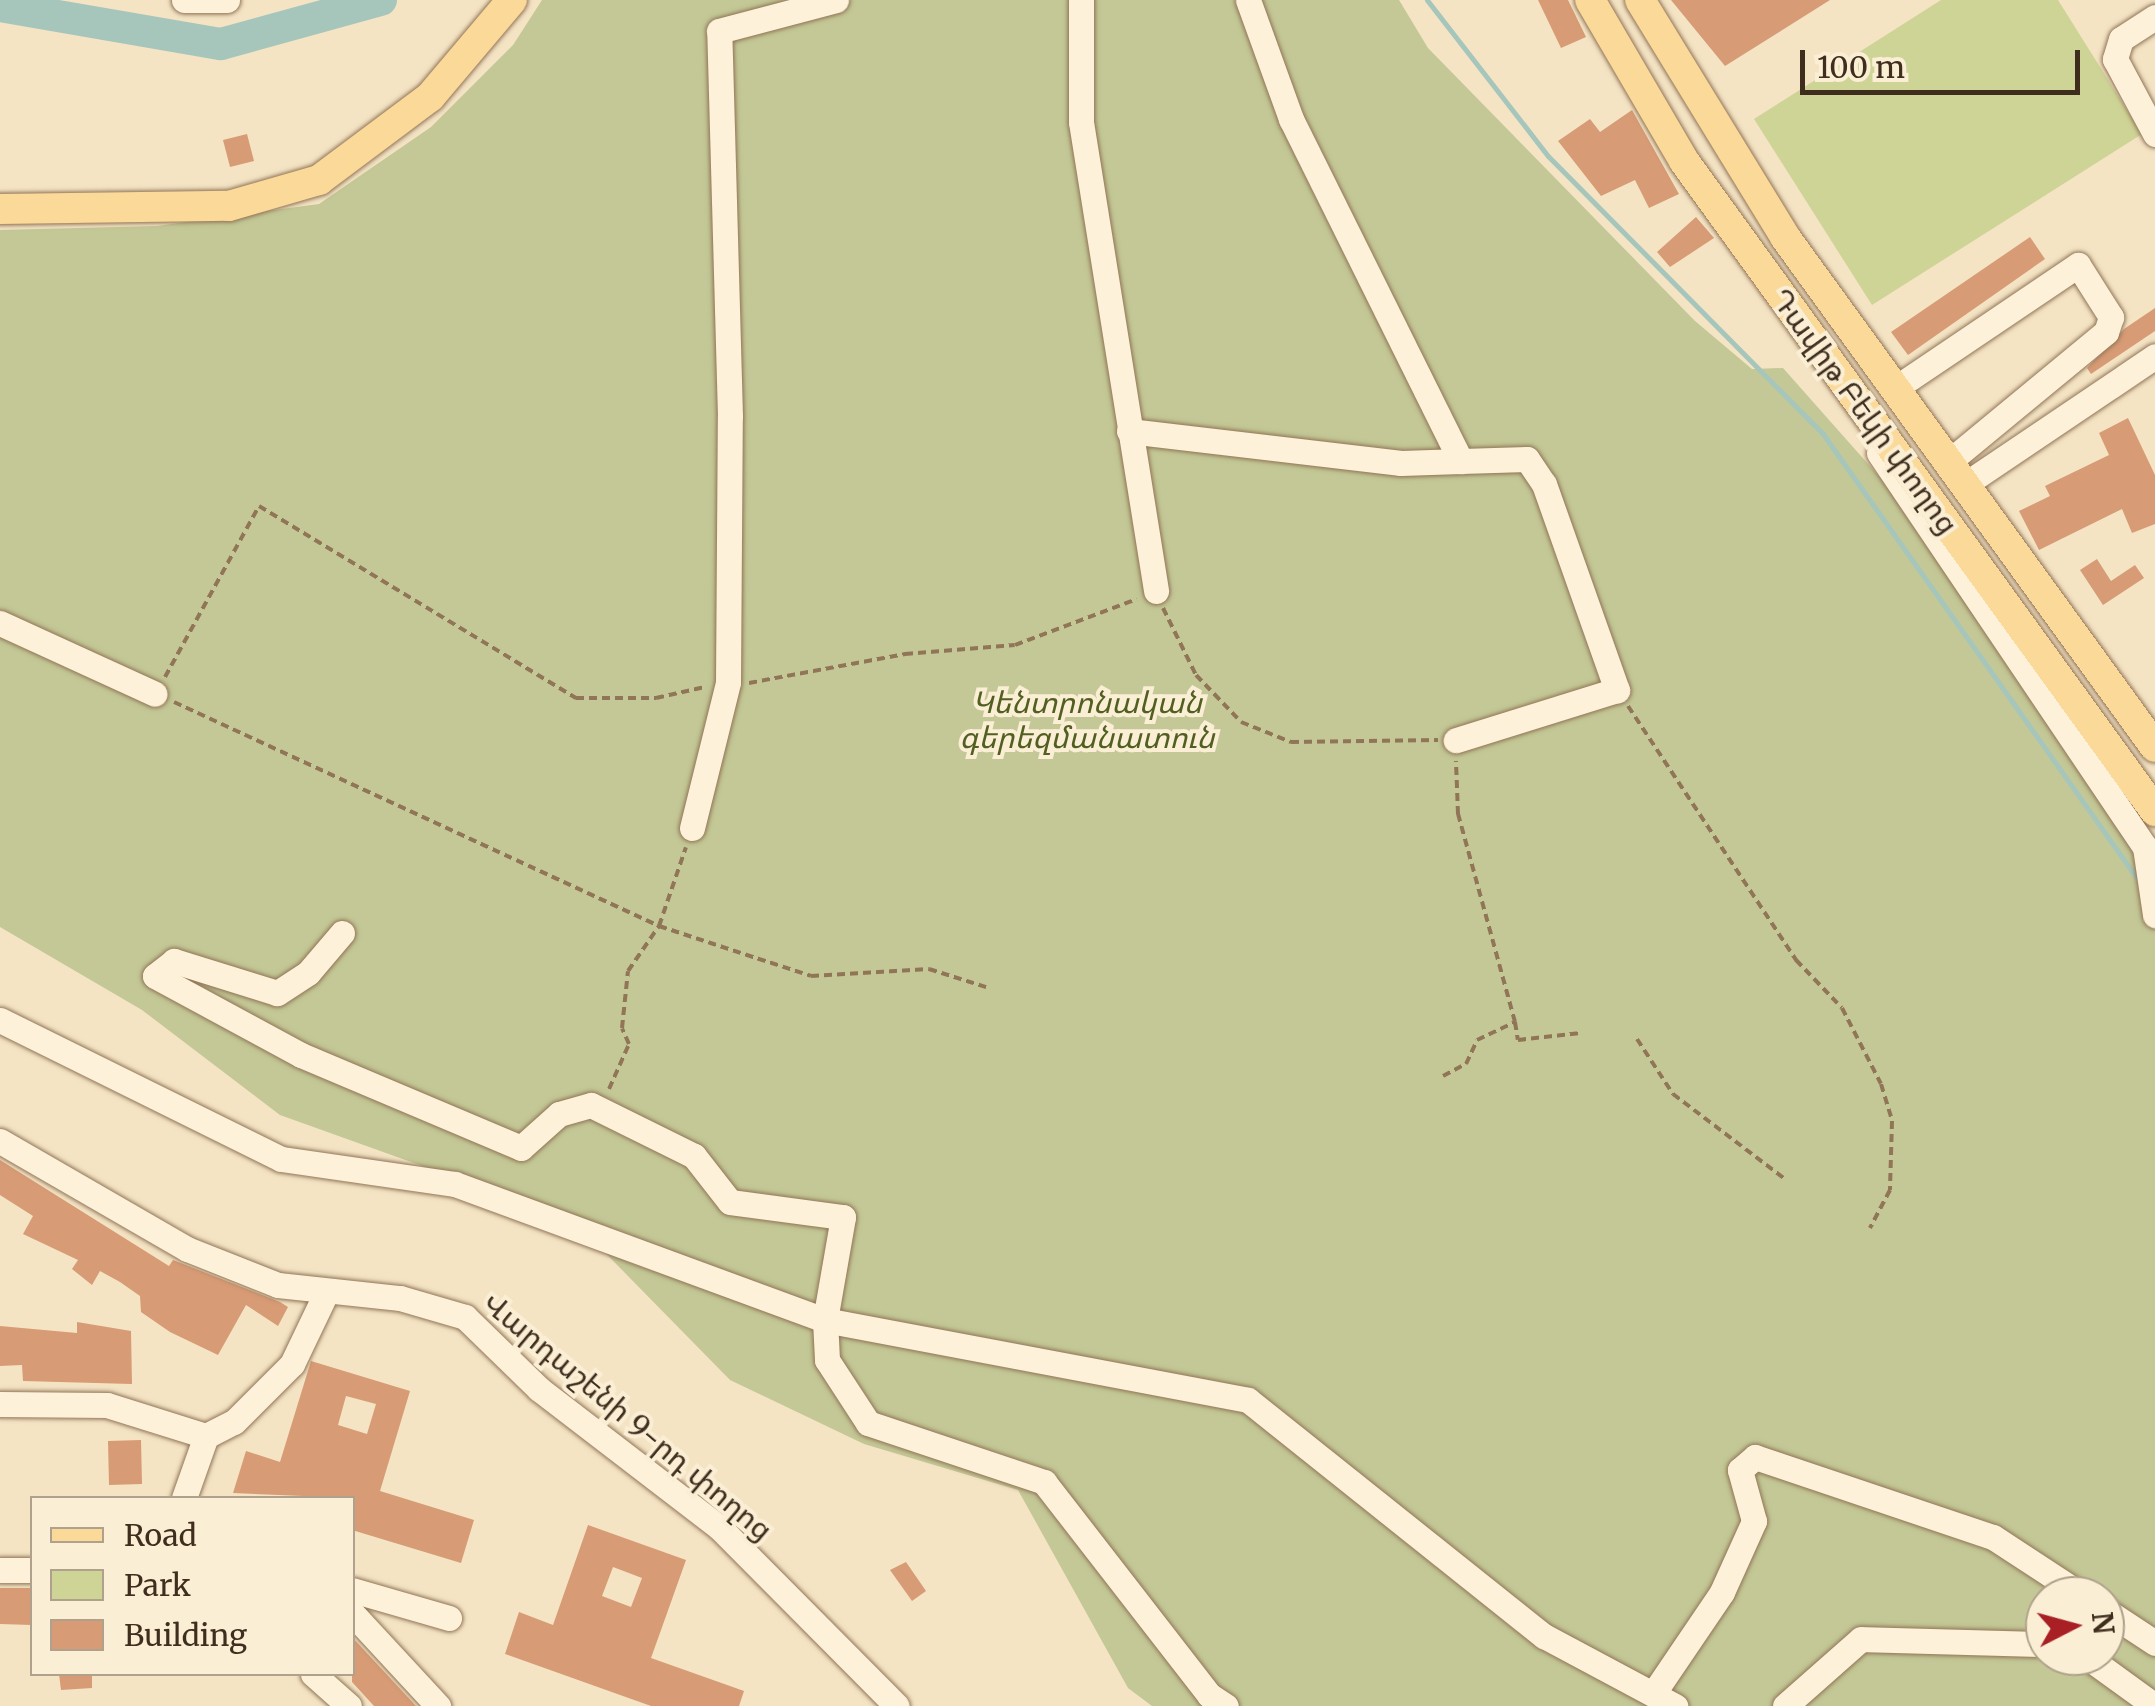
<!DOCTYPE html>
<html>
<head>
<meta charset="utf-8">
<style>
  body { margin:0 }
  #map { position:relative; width:2155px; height:1706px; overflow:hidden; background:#f4e4c4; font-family:Merriweather,"Noto Sans Armenian",serif }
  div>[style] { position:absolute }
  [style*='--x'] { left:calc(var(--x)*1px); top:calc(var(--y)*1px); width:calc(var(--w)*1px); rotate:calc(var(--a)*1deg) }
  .green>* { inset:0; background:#ced496 }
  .cemetery>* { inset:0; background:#c3c896 }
  .stream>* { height:5px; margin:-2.5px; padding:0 2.5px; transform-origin:2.5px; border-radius:2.5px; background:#a6c6bc }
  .river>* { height:32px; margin:-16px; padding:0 16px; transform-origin:16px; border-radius:16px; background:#a6c6bc }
  .building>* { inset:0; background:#d79b75 }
  .path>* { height:4px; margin-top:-2px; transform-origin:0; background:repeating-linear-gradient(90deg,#917557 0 8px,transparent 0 13px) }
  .roads { filter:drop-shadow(0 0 2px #917557) drop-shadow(0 0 2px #917557) }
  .minor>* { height:25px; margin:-12.5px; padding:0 12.5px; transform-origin:12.5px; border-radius:12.5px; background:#fdf1d9 }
  .major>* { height:30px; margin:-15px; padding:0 15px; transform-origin:15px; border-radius:15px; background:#fbd998 }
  span { translate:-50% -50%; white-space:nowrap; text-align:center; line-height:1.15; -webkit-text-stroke:8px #faeed5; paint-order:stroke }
  .street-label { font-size:30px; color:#3f2d1d }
  .park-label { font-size:30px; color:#515f21; font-style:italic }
  .legend { position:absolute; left:30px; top:1496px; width:325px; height:180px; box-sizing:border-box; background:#faeed5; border:2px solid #afa18b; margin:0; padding:12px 18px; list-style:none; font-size:30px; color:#3f2d1d }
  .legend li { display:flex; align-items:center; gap:20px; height:50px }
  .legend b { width:50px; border:2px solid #afa18b }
  .north { position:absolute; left:2025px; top:1576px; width:100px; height:100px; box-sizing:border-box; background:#faeed5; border:2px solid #afa18b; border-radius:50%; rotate:84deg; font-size:28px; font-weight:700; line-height:40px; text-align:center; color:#3f2d1d }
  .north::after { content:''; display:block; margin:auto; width:35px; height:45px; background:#a81f24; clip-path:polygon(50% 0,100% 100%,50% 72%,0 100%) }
  .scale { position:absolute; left:1800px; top:50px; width:280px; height:45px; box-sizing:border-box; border:5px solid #3f2d1d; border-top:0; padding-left:12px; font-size:30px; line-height:35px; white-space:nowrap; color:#3f2d1d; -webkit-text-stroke:8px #faeed5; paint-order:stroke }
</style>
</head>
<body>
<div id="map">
  <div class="green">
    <div style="clip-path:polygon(1941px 0,2058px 0,2142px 134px,1872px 305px,1754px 119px)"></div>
  </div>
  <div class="cemetery">
    <div style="clip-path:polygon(evenodd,542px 0,1399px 0,1428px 48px,1695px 321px,1752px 369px,1783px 368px,1985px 596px,2155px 847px,2155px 1706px,1152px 1706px,1128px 1688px,1018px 1490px,864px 1444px,730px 1380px,573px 1220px,280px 1115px,142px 1010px,0 927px,0 230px,157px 226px,319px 204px,431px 127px,513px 45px,542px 0,2045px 1596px,2105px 1596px,2105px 1656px,2045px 1656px,2045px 1596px)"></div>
  </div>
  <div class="stream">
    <div style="--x:1427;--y:0;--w:197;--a:52.2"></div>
    <div style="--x:1548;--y:156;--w:391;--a:45.3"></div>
    <div style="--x:1823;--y:434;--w:551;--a:54.75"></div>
  </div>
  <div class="river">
    <div style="--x:0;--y:6;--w:224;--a:9.8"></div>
    <div style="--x:221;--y:44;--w:166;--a:-15.4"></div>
  </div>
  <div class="building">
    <div style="clip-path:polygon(1538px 0,1568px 0,1586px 37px,1561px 48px)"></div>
    <div style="clip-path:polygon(1671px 0,1830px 0,1725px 66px)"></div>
    <div style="clip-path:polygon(1632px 110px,1679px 194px,1649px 208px,1635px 180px,1601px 196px,1558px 141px,1590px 119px,1600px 132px)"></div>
    <div style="clip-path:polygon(247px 134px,254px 161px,230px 167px,223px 140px)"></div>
    <div style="clip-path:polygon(1696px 217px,1714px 238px,1670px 267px,1657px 252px)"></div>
    <div style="clip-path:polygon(2030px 237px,2045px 259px,1908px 355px,1891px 332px)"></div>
    <div style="clip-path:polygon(2155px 308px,2155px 331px,2091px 374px,2087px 368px,2124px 329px)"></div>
    <div style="clip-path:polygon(2128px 418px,2155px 475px,2155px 524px,2132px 533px,2122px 509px,2039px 550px,2019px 511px,2050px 496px,2045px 486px,2109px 455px,2099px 433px)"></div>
    <div style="clip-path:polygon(2097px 559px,2111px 581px,2135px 565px,2144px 578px,2103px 605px,2080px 570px)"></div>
    <div style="clip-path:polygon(0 1160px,169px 1266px,173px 1260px,280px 1302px,288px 1307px,278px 1326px,246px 1305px,218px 1355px,170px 1332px,141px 1312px,140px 1296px,120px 1282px,100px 1271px,92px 1285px,72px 1269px,78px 1260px,23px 1234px,33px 1216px,0 1195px)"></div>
    <div style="clip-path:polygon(77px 1322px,131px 1331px,132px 1384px,23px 1381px,22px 1365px,0 1366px,0 1326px,77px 1333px)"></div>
    <div style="clip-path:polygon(evenodd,311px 1361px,410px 1391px,380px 1491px,474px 1520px,461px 1563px,352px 1530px,352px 1498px,233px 1493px,246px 1451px,280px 1462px,311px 1361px,346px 1396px,376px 1404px,367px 1434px,338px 1425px,346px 1396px)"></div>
    <div style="clip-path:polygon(141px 1440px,142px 1484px,109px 1485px,108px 1441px)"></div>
    <div style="clip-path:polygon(evenodd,588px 1525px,686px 1560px,651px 1658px,744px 1691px,739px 1706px,651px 1706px,505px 1654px,519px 1612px,553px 1625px,588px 1525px,613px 1567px,642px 1578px,631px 1607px,602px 1596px,613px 1567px)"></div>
    <div style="clip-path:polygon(906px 1562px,926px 1591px,912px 1601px,890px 1570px)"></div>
    <div style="clip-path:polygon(0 1588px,32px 1588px,32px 1625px,0 1624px)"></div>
    <div style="clip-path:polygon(352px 1637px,416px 1706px,374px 1706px,352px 1682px)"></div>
    <div style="clip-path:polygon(59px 1674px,92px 1674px,92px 1688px,61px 1690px)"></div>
  </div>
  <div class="path">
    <div style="--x:1163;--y:608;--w:75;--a:63.8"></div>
    <div style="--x:1196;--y:675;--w:65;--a:46.2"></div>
    <div style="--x:1241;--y:722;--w:54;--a:21.8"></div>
    <div style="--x:1291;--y:742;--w:147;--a:-0.8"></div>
    <div style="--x:165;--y:677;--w:195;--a:-61.2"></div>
    <div style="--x:259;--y:506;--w:371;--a:31.2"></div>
    <div style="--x:576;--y:698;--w:80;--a:0"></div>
    <div style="--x:656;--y:698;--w:50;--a:-12.7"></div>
    <div style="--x:749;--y:683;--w:159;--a:-10.5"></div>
    <div style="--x:905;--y:654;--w:110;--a:-4.7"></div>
    <div style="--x:1015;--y:645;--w:130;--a:-20.7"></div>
    <div style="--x:174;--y:702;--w:534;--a:24.79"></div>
    <div style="--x:659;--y:926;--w:160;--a:18.2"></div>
    <div style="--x:811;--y:976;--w:118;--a:-3.4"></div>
    <div style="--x:929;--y:969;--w:60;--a:17.5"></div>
    <div style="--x:1628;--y:706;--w:305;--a:56.5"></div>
    <div style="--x:1796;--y:960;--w:66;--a:46.2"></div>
    <div style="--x:1842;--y:1008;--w:85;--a:62.8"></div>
    <div style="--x:1881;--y:1084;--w:39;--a:73"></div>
    <div style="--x:1892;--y:1121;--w:69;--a:91.7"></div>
    <div style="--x:1890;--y:1190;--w:43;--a:117.8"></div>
    <div style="--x:1515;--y:1022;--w:18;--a:81"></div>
    <div style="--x:1518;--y:1040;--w:63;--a:-6.3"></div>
    <div style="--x:1637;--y:1039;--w:66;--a:56.8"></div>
    <div style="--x:1673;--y:1094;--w:141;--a:37.2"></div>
    <div style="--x:1443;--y:1076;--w:26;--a:-28"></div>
    <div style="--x:1466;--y:1064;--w:26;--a:-65"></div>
    <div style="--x:1477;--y:1040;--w:42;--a:-25.3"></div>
    <div style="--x:1515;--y:1022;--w:216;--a:-105.3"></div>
    <div style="--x:1458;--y:814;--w:53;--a:-92.2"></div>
    <div style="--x:609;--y:1089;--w:49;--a:-66"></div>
    <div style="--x:629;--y:1044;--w:17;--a:-114"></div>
    <div style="--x:622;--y:1028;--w:57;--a:-84"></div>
    <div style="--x:628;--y:971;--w:55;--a:-55.4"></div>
    <div style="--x:659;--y:926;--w:83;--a:-71.1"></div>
  </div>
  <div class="roads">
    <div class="minor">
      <div style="--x:184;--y:0;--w:43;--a:0"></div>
      <div style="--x:1081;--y:0;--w:122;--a:90"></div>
      <div style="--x:1081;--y:122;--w:475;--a:80.9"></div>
      <div style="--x:1248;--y:0;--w:127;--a:70.1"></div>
      <div style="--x:1291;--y:119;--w:382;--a:63.6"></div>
      <div style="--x:1461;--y:461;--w:66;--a:-1.7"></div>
      <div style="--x:1527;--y:459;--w:30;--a:56"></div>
      <div style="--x:1544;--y:484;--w:219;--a:70.5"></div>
      <div style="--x:1617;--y:690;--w:169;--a:162.7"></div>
      <div style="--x:2155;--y:17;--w:40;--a:147.1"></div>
      <div style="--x:2121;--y:39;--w:21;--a:107"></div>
      <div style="--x:2115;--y:59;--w:85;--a:61.9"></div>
      <div style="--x:1894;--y:389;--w:222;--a:-34"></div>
      <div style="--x:2078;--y:265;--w:62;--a:57.6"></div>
      <div style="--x:2111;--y:317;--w:16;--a:108"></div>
      <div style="--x:2106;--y:332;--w:206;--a:140.5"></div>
      <div style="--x:1129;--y:431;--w:274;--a:6.7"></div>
      <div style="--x:1401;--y:463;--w:60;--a:-1.9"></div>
      <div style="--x:1879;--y:453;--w:475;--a:56"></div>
      <div style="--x:2145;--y:847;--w:69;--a:81.6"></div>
      <div style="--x:1964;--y:485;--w:230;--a:-34"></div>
      <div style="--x:0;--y:623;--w:170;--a:24.6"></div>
      <div style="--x:692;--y:828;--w:150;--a:-76.1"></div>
      <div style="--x:728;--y:682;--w:266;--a:-89.6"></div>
      <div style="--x:730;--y:416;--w:385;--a:-91.6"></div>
      <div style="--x:719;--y:31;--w:121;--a:-14.8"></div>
      <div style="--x:342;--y:933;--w:52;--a:130.4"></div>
      <div style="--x:308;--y:973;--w:37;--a:147"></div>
      <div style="--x:277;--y:993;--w:108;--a:-162.7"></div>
      <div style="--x:174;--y:961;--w:24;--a:142"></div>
      <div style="--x:155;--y:976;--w:166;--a:28.4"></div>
      <div style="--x:301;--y:1055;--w:239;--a:22.9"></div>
      <div style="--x:521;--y:1148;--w:51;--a:-41.8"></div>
      <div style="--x:559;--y:1114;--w:33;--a:-16"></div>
      <div style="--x:591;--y:1105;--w:115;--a:26.3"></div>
      <div style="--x:694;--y:1156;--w:58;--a:52"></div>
      <div style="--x:730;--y:1202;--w:114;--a:7.6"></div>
      <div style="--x:843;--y:1217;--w:105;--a:99.9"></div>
      <div style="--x:825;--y:1320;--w:40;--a:87.1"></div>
      <div style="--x:827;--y:1360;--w:75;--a:56.9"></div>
      <div style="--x:868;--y:1423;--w:186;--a:18.5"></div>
      <div style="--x:1044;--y:1482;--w:269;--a:52.2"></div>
      <div style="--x:1209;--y:1695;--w:20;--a:33"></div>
      <div style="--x:0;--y:1020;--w:313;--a:26.3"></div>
      <div style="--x:281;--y:1159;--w:176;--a:8.2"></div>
      <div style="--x:455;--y:1184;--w:394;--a:20.2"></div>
      <div style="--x:825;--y:1320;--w:430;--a:10.7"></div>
      <div style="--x:1248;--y:1400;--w:379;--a:38.6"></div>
      <div style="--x:1544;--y:1636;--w:149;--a:28.1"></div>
      <div style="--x:0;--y:1141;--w:216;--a:30"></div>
      <div style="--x:187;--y:1249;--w:98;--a:21.6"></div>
      <div style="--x:278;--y:1285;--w:123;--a:6.1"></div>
      <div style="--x:400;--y:1298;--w:68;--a:16.3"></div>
      <div style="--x:465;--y:1317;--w:103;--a:44.2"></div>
      <div style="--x:539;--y:1389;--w:227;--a:37.5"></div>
      <div style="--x:719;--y:1527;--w:252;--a:45.2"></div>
      <div style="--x:0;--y:1404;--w:107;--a:0.5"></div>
      <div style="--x:107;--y:1405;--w:104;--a:17.4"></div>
      <div style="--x:184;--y:1498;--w:66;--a:-70.5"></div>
      <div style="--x:206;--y:1436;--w:31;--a:-27"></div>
      <div style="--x:234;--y:1422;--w:82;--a:-45"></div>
      <div style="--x:292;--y:1364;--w:76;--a:-64.4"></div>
      <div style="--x:0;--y:1570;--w:32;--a:0"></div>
      <div style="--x:352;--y:1590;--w:101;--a:16.1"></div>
      <div style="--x:2105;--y:1610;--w:60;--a:33.4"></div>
      <div style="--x:352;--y:1613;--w:127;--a:47.2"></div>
      <div style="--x:2086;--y:1656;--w:85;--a:35.9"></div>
      <div style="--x:313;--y:1674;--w:48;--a:41.6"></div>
      <div style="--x:1653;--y:1694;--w:123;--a:-55.9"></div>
      <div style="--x:1722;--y:1592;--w:78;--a:-65.7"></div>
      <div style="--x:1754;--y:1521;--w:53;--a:-105.4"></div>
      <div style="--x:1740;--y:1470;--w:20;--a:-41"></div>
      <div style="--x:1755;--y:1457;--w:251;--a:18.6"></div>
      <div style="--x:1993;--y:1537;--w:108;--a:33.2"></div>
      <div style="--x:1785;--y:1706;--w:101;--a:-41.4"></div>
      <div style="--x:1861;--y:1639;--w:184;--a:1.6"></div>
    </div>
    <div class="major">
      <div style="--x:1590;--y:0;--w:186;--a:59.7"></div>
      <div style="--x:1684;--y:161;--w:803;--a:54.07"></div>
      <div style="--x:1640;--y:0;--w:278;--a:58.5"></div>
      <div style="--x:1785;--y:237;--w:630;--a:54.04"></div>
      <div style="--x:0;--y:209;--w:229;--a:-0.8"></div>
      <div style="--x:229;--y:206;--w:94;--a:-16.1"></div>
      <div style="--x:319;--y:180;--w:139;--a:-36.8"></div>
      <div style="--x:430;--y:97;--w:127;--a:-49.8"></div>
    </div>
  </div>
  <div class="street-label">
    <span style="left:1865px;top:411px;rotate:54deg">Դավիթ Բեկի փողոց</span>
    <span style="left:628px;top:1416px;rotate:40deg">Վարդաշենի 9-րդ փողոց</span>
  </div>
  <div class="park-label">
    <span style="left:1087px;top:719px">Կենտրոնական<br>գերեզմանատուն</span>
  </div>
  <ul class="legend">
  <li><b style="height:12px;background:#fbd998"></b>Road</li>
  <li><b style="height:28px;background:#ced496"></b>Park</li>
  <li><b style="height:28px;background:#d79b75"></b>Building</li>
  </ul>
  <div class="north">N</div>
  <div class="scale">100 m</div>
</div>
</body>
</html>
